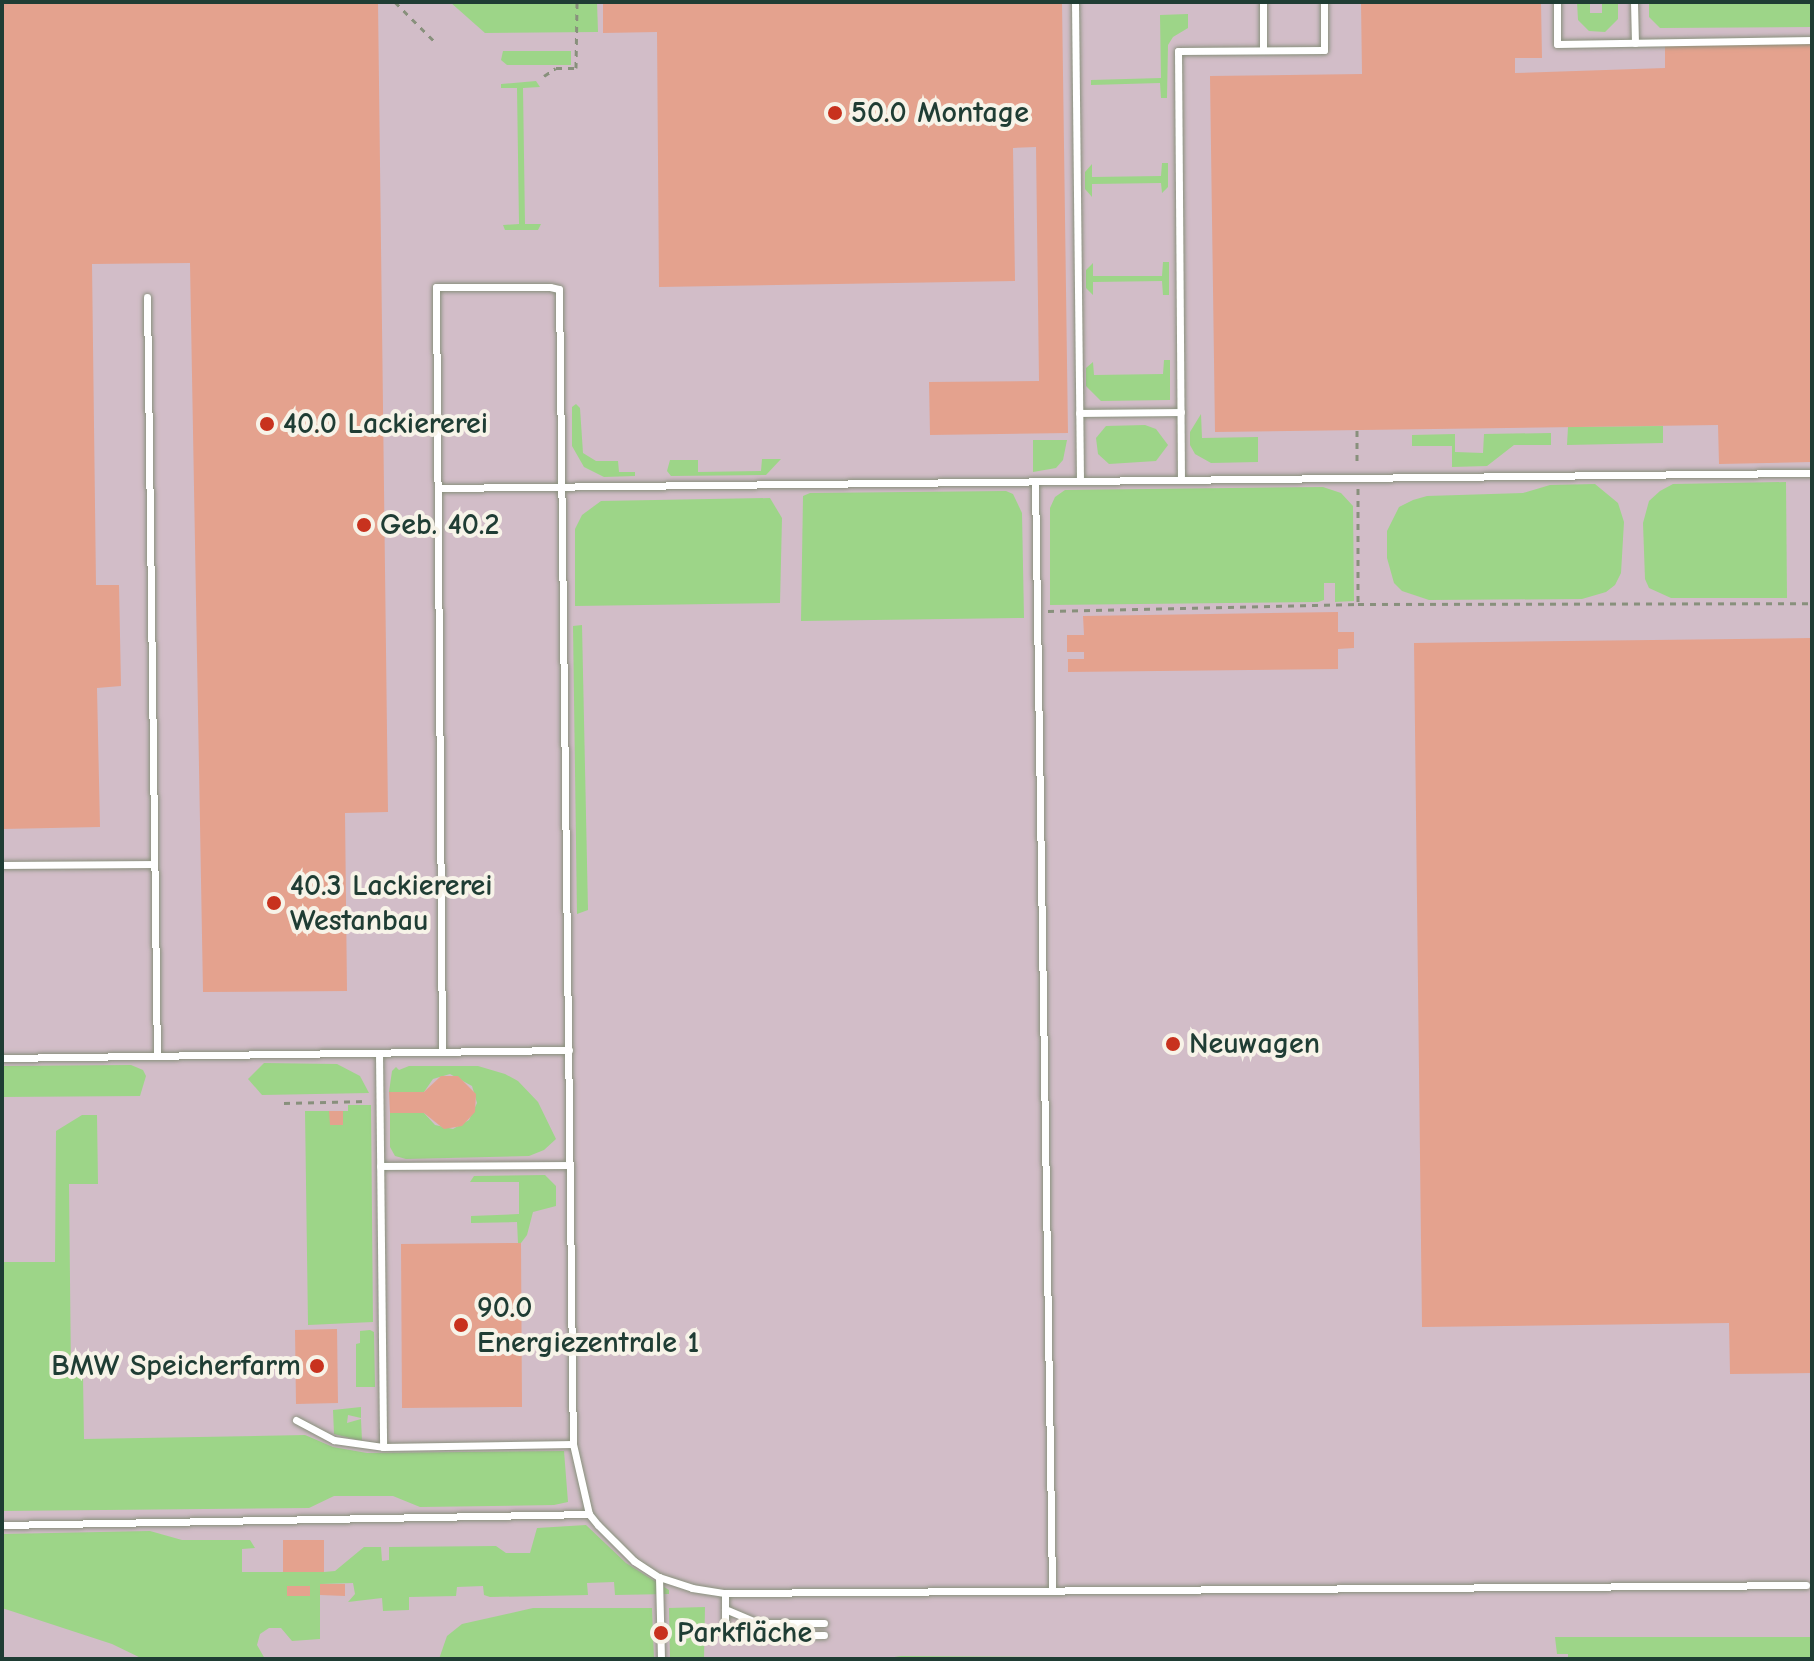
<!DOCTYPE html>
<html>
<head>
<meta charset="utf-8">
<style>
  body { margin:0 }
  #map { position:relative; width:1814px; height:1661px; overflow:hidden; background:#f0e2c4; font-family:"Comic Neue",sans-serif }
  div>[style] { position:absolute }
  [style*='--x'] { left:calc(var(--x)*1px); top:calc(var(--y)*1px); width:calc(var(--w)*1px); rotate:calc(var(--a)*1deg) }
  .industrial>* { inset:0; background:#d2bdc8 }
  .green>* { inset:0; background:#9dd588 }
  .building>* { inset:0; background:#e4a28e }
  .path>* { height:3px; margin-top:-1.5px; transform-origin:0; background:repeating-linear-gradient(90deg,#88907c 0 6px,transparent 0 12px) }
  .roads { filter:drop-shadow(0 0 2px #88907c) drop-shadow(0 0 2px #88907c) }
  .lane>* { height:7px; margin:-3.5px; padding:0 3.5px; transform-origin:3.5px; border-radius:3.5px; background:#fff }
  .dots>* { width:22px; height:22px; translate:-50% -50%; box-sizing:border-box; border:4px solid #f7f3e8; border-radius:50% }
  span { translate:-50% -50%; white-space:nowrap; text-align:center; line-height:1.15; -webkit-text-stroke:8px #f7f3e8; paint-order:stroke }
  .poi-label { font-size:30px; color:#1f3d34; font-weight:700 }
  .left { translate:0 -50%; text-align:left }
  .right { translate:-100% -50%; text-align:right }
  .frame { position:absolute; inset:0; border:4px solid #1f3d34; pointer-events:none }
</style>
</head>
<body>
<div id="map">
  <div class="industrial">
    <div style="clip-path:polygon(2px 2px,1812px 2px,1812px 1659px,2px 1659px)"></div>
  </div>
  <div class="green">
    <div style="clip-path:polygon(450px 2px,597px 2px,598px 32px,485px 33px)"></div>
    <div style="clip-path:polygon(1577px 2px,1590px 2px,1590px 13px,1602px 13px,1602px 2px,1618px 2px,1618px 19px,1605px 32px,1589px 31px,1578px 20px)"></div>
    <div style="clip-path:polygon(1649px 2px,1812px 2px,1812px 27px,1660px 28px,1649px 17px)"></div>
    <div style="clip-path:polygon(1188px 14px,1188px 28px,1173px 37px,1168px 45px,1167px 98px,1161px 98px,1160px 83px,1091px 85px,1091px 80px,1161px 78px,1160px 15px)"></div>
    <div style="clip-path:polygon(571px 51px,571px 65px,507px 65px,501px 60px,503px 51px)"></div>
    <div style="clip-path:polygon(536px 81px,540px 87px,523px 88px,525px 224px,541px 224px,538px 230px,505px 230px,503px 225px,519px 224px,517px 88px,501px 88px,501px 84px)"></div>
    <div style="clip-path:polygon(1162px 163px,1168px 163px,1168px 187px,1162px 193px,1161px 183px,1092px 184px,1092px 197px,1085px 189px,1085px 172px,1092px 164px,1092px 177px,1161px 176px)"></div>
    <div style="clip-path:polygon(1163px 262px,1169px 262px,1169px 295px,1163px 295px,1162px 281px,1093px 282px,1093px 295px,1086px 288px,1086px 270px,1093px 263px,1093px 276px,1162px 276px)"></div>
    <div style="clip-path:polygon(1164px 360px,1170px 360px,1170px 400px,1101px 401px,1086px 386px,1086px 368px,1093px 362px,1094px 375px,1163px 374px)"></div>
    <div style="clip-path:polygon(576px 404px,580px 408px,583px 453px,596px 461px,618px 461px,619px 472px,635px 472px,635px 476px,604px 477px,584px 467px,572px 446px,572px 407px)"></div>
    <div style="clip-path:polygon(1201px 414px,1202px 438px,1258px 437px,1258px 462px,1211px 463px,1195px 454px,1190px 445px,1190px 432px)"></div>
    <div style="clip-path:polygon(1145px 425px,1156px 429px,1168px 445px,1156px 461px,1109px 464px,1098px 454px,1096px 438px,1106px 426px)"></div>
    <div style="clip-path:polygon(1663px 426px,1663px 443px,1567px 445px,1568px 427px)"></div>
    <div style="clip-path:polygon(1551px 433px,1551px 445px,1514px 445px,1487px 466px,1452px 467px,1452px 446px,1412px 446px,1412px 435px,1455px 434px,1455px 452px,1483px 453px,1484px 434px)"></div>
    <div style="clip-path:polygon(1033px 440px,1067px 440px,1063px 460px,1056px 468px,1033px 472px)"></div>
    <div style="clip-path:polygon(762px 459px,781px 459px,766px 475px,671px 476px,667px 471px,670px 460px,698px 460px,698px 472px,761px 471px)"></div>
    <div style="clip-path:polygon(1786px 482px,1787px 598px,1671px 598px,1649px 588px,1645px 579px,1643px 523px,1649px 501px,1660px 491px,1673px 484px)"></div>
    <div style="clip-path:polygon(1595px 484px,1618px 503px,1624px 522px,1621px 573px,1615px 585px,1606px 592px,1582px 599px,1429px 600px,1402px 591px,1394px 583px,1387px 558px,1387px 531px,1399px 507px,1413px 500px,1427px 496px,1523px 493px,1550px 485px)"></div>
    <div style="clip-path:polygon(1323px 487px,1341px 493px,1353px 506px,1354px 601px,1335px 602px,1335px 583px,1324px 583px,1324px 600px,1318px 602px,1050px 605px,1050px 508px,1055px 497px,1065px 490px)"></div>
    <div style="clip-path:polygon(1006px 491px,1013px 494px,1022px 513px,1024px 618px,801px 621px,803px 496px,810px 493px)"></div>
    <div style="clip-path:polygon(770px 498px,782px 518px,780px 603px,575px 606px,575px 529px,582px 515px,601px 501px)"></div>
    <div style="clip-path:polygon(582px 625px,588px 910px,577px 914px,573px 626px)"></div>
    <div style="clip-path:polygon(264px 1063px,337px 1064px,360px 1076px,369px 1093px,262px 1095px,248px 1079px)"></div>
    <div style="clip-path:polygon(131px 1065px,143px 1070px,146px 1076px,140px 1096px,2px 1097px,2px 1066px)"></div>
    <div style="clip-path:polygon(409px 1066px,478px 1066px,505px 1074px,518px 1081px,538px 1102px,556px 1139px,544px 1150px,529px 1156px,406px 1159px,395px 1156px,390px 1147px,390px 1113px,424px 1113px,435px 1125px,453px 1129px,469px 1120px,477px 1103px,472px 1086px,450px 1074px,433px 1079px,424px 1092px,389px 1092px,392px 1071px,396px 1067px,399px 1070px)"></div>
    <div style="clip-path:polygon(348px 1105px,371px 1105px,373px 1322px,308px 1325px,305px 1111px,348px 1111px)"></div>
    <div style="clip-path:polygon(82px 1115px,97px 1115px,98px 1184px,69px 1184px,71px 1375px,83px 1376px,84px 1439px,305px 1435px,333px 1447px,367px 1453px,564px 1451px,568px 1502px,554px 1505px,420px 1507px,393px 1496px,334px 1496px,309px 1508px,2px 1511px,2px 1262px,55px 1262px,56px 1131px)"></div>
    <div style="clip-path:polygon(545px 1175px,556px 1186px,556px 1206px,533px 1212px,527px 1235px,521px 1243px,518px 1243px,517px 1222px,471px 1223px,471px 1216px,519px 1214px,519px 1182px,470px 1182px,474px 1176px)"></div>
    <div style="clip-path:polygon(370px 1330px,374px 1332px,375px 1387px,356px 1387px,356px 1344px,360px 1343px,360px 1331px)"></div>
    <div style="clip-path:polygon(361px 1407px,361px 1418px,348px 1415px,347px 1423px,361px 1419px,362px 1441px,334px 1434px,333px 1410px)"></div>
    <div style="clip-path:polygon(586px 1525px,626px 1563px,669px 1590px,669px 1594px,615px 1595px,614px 1582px,587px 1583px,588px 1595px,490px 1597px,484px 1595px,483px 1586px,457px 1587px,456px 1596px,409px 1597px,409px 1610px,383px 1611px,382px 1598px,348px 1602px,355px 1594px,353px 1583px,320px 1584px,320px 1639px,292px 1641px,281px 1628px,269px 1628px,260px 1634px,257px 1645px,265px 1659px,143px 1659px,112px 1644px,2px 1608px,2px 1534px,150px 1531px,182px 1540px,250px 1540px,255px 1548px,242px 1549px,242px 1572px,324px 1572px,335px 1571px,364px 1547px,381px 1547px,382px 1561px,389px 1560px,389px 1547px,496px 1546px,506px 1553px,530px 1553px,537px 1528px)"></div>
    <div style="clip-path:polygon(705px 1607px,704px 1659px,670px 1659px,669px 1608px)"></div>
    <div style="clip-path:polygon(533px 1608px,652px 1608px,654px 1659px,439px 1659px,447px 1636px,462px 1624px)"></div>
    <div style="clip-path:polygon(1555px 1637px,1812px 1637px,1812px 1659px,1568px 1659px,1568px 1654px,1557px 1654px)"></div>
    <div style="clip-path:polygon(901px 1656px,1376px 1659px,881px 1659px)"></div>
  </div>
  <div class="building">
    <div style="clip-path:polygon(2px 2px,378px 2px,388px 812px,345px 813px,347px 991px,203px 992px,190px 263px,92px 264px,96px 585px,119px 585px,121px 686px,97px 688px,100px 827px,2px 829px)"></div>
    <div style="clip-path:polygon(603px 2px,1062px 2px,1068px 433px,930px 435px,929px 382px,1039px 381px,1036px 147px,1013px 148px,1015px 281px,659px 287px,657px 32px,603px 33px)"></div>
    <div style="clip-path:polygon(1361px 2px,1541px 2px,1542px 58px,1515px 58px,1515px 73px,1665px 68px,1665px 45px,1812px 43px,1812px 462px,1719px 464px,1718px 425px,1215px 432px,1210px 76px,1362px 74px)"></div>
    <div style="clip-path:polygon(1338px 612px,1338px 632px,1354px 632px,1354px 648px,1338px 649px,1338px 669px,1068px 672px,1068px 659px,1084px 659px,1084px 652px,1067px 652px,1067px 635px,1084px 635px,1083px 616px)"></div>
    <div style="clip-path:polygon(1812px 638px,1812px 1373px,1730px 1374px,1729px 1323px,1422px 1327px,1414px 643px)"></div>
    <div style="clip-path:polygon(441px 1076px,458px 1076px,476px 1094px,475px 1112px,462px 1126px,444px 1129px,424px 1113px,390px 1113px,389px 1092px,424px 1092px)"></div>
    <div style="clip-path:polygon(329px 1111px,343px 1111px,343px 1125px,330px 1125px)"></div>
    <div style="clip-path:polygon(521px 1243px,522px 1407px,402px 1408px,401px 1244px)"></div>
    <div style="clip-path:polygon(337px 1329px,338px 1403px,296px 1404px,295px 1330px)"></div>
    <div style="clip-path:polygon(283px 1540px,324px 1540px,324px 1572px,283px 1572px)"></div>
    <div style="clip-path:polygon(320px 1584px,345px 1584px,345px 1596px,320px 1595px)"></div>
    <div style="clip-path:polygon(287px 1586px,310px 1586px,310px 1596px,287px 1596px)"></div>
  </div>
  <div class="path">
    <div style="--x:395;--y:2;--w:57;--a:45"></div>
    <div style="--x:544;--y:76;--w:14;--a:-34"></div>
    <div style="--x:556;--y:68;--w:20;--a:0"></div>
    <div style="--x:576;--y:68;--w:66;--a:-89.1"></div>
    <div style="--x:1357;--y:430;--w:35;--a:90"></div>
    <div style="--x:1358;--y:488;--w:116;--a:90"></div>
    <div style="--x:1048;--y:611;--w:310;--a:-1.3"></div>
    <div style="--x:1358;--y:604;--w:454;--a:-0.1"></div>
    <div style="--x:284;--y:1103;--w:84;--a:-1.4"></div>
  </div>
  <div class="roads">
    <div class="lane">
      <div style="--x:1075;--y:2;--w:479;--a:89.4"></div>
      <div style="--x:1263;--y:2;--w:48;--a:90"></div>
      <div style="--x:1557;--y:2;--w:42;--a:90"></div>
      <div style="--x:1557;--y:44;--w:255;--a:-0.9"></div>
      <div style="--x:1634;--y:2;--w:41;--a:88.6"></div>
      <div style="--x:147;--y:297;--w:759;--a:89.25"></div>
      <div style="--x:1079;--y:413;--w:102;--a:-0.6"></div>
      <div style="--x:1181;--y:480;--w:429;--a:-90.4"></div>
      <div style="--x:1178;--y:51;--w:146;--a:-0.4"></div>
      <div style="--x:1324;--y:50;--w:48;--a:-90"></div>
      <div style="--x:1035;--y:481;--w:1110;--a:89.12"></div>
      <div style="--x:439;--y:488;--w:1373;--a:-0.63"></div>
      <div style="--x:2;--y:865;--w:152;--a:-0.4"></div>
      <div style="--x:442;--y:1052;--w:765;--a:-90.45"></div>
      <div style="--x:436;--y:287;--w:114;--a:0"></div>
      <div style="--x:550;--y:287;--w:9;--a:13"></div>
      <div style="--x:559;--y:289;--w:1155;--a:89.31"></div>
      <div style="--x:573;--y:1444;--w:72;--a:77.1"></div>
      <div style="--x:589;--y:1514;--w:14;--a:51"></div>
      <div style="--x:598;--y:1525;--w:51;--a:45"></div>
      <div style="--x:634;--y:1561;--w:30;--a:33"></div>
      <div style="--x:659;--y:1577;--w:35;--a:18"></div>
      <div style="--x:692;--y:1588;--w:33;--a:9"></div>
      <div style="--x:725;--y:1593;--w:1081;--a:-0.42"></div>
      <div style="--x:379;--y:1053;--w:394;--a:89.4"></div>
      <div style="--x:383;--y:1447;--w:190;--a:-0.9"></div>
      <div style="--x:2;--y:1058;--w:567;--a:-0.81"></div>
      <div style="--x:380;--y:1166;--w:190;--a:-0.3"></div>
      <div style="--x:296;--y:1420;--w:43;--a:27.8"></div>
      <div style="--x:334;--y:1440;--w:49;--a:8.1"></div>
      <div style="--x:2;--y:1525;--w:587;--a:-1.07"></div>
      <div style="--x:659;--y:1577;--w:82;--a:88.6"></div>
      <div style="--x:725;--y:1593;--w:35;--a:90"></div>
      <div style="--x:725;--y:1628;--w:13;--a:39"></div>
      <div style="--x:735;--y:1636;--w:89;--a:-0.6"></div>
      <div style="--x:725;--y:1609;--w:36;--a:23"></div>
      <div style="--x:758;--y:1623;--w:66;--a:0"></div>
    </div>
  </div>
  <div class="dots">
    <div style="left:835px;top:113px;background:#c8321e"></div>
    <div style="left:267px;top:424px;background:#c8321e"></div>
    <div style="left:364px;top:525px;background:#c8321e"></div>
    <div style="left:274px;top:903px;background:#c8321e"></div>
    <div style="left:1173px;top:1044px;background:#c8321e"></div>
    <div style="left:461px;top:1325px;background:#c8321e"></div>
    <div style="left:317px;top:1366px;background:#c8321e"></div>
    <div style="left:661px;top:1633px;background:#c8321e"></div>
  </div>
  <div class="poi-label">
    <span class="left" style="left:851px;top:113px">50.0 Montage</span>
    <span class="left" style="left:283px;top:424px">40.0 Lackiererei</span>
    <span class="left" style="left:380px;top:525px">Geb. 40.2</span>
    <span class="left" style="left:290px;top:903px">40.3 Lackiererei<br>Westanbau</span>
    <span class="left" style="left:1189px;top:1044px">Neuwagen</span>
    <span class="left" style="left:477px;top:1325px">90.0<br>Energiezentrale 1</span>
    <span class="right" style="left:301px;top:1366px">BMW Speicherfarm</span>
    <span class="left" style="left:677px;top:1633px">Parkfläche</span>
  </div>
  <div class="frame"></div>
</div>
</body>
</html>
